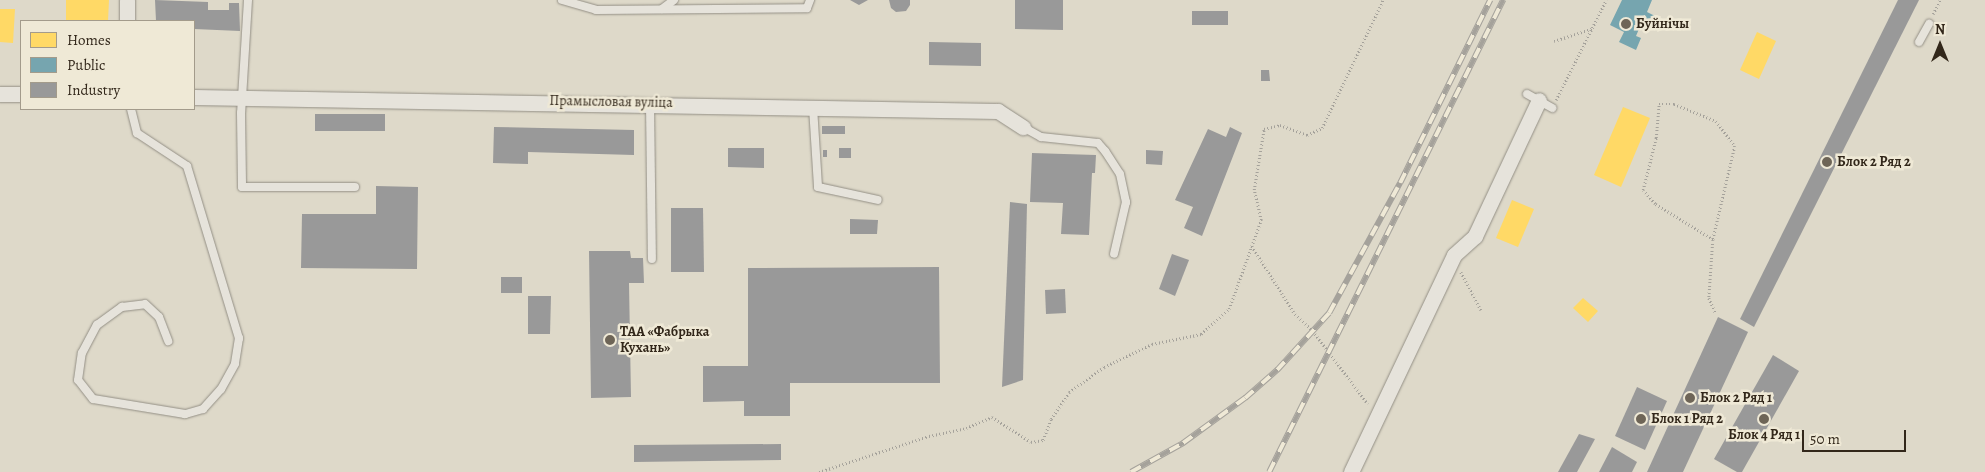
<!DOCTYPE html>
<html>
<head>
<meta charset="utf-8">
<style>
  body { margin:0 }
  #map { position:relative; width:1985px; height:472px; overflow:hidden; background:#ded9c9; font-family:Alegreya,serif }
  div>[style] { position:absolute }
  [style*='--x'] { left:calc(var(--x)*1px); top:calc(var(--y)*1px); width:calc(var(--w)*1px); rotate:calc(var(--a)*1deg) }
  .homes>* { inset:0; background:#ffd966 }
  .public>* { inset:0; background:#76a5af }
  .industry>* { inset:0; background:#999 }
  .path>* { height:2.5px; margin-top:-1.25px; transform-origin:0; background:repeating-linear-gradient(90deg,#a5a29b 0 1px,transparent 0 3.5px) }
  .roads { filter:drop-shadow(0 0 1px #938f85) drop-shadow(0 0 1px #938f85) }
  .service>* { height:8px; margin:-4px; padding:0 4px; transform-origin:4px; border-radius:4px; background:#e6e3db }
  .minor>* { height:15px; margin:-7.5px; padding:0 7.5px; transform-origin:7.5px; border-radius:7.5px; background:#e6e3db }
  .rail>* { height:5.5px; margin-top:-2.75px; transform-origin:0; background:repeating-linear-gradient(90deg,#efe9d6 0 11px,#a5a29b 0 22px); box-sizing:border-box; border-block:1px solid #a5a29b }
  .dots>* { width:14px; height:14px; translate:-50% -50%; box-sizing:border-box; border:2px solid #efe9d6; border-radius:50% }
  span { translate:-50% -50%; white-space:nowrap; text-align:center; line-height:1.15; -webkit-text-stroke:5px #efe9d6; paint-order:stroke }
  .poi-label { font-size:14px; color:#32271a; font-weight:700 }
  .left { translate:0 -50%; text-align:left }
  .street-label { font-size:14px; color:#32271a }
  .legend { position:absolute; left:20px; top:20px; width:175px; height:90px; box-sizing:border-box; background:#efe9d6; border:1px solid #a39b8b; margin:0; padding:6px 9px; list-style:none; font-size:15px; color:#32271a }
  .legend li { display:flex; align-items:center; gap:10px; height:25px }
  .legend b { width:25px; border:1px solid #a39b8b }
  .north { position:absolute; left:1915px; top:20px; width:50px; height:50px; -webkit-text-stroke:4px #efe9d6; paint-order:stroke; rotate:0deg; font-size:14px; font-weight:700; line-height:20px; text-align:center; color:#32271a }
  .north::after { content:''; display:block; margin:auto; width:18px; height:22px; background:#32271a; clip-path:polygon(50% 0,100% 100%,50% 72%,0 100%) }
  .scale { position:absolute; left:1802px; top:430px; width:104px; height:22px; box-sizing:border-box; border:2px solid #32271a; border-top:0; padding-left:6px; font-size:15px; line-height:18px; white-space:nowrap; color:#32271a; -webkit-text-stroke:4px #efe9d6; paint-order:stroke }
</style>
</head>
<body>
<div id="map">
  <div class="homes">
    <div style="clip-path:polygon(66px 0,109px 0,108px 21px,66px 21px)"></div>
    <div style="clip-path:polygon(0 9px,15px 9px,13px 43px,0 42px)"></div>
    <div style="clip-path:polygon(1757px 32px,1776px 41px,1759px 79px,1740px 70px)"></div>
    <div style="clip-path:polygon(1623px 107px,1650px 118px,1621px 187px,1594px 175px)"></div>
    <div style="clip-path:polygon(1512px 200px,1534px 209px,1518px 247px,1496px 238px)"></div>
    <div style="clip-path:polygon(1583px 298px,1598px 311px,1588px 322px,1573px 308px)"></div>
  </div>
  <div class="public">
    <div style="clip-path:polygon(1622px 0,1652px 0,1647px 12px,1655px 16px,1650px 26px,1642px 22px,1636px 36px,1641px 38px,1636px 50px,1619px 42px,1624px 32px,1610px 25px)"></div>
  </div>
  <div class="industry">
    <div style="clip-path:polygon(155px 0,208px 2px,208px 10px,229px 10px,229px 3px,239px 3px,240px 31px,194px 29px,194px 21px,156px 21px)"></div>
    <div style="clip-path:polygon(850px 0,868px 0,859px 5px)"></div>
    <div style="clip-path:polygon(889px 0,910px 0,910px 5px,906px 11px,896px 12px,891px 8px)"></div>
    <div style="clip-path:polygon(1015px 0,1063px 0,1063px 30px,1015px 29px)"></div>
    <div style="clip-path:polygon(1898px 0,1919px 0,1754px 327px,1740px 319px)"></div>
    <div style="clip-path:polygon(1192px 11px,1228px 11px,1228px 25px,1192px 25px)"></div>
    <div style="clip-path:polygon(929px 42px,981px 43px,981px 66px,929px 65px)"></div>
    <div style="clip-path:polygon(1261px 70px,1269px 70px,1270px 81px,1261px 81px)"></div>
    <div style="clip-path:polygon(315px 114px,385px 114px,385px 131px,315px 131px)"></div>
    <div style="clip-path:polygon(822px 126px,845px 126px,845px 134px,822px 134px)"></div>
    <div style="clip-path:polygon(494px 127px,634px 130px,634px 155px,528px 152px,528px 164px,493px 163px)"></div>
    <div style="clip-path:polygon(1230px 127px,1242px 133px,1202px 236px,1184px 228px,1193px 207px,1175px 200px,1208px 129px,1226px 137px)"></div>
    <div style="clip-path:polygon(728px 148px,764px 148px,764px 168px,728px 167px)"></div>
    <div style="clip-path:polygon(839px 148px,851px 148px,851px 158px,839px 158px)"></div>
    <div style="clip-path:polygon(823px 150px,827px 150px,827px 157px,823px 157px)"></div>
    <div style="clip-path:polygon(1146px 150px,1163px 151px,1162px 165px,1146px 164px)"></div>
    <div style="clip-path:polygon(1032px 153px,1096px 155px,1095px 173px,1092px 173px,1089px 235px,1061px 234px,1063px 203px,1030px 202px)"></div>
    <div style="clip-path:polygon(376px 186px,418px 187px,417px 269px,301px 268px,302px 214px,376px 214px)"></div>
    <div style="clip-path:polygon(1010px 202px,1027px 204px,1023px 380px,1002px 387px)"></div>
    <div style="clip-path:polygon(671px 208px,703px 208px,704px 272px,671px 272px)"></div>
    <div style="clip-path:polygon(850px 219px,878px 220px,877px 234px,850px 234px)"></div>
    <div style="clip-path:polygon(589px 251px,630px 251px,631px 258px,643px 258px,644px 283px,629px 283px,631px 397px,591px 398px)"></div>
    <div style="clip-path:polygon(1172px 254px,1189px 260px,1175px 296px,1159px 289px)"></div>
    <div style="clip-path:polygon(939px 267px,940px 383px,790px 383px,790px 416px,744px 416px,744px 401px,703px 402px,703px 366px,748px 366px,748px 268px)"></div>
    <div style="clip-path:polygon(501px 277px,522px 277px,522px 293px,501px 293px)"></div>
    <div style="clip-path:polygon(1065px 289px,1066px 313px,1046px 314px,1045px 290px)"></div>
    <div style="clip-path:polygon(528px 296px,551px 296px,550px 334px,528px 334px)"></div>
    <div style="clip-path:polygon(1718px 317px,1748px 332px,1683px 472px,1647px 472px)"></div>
    <div style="clip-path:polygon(1773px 355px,1799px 371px,1742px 472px,1737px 472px,1714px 459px)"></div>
    <div style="clip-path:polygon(1637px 387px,1667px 401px,1645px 450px,1615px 436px)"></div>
    <div style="clip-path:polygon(1579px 434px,1595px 439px,1577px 472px,1558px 472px)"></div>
    <div style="clip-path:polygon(781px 444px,781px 460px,634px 462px,634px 445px)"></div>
    <div style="clip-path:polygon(1612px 447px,1637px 462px,1632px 472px,1599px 472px)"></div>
  </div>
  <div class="path">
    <div style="--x:1933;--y:14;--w:16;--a:-63"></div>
    <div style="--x:1554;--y:41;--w:40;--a:-18"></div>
    <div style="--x:1556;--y:100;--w:112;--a:-63.4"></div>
    <div style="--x:1713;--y:240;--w:68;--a:-148.2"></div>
    <div style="--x:1655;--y:204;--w:18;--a:-131"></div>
    <div style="--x:1643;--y:190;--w:54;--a:-76"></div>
    <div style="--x:1656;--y:138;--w:34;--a:-85"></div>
    <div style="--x:1659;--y:104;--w:15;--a:0"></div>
    <div style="--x:1674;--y:104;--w:45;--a:22"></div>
    <div style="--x:1716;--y:121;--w:31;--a:53"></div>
    <div style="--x:1735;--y:146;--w:97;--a:103.2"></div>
    <div style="--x:1713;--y:240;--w:58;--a:93.9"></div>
    <div style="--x:1709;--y:298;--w:17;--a:66"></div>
    <div style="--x:1252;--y:246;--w:80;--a:57.7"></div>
    <div style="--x:1295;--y:314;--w:25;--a:43"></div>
    <div style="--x:1313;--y:331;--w:91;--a:53"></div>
    <div style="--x:1461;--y:272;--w:43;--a:62.2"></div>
    <div style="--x:819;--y:472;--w:116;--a:-18.1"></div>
    <div style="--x:929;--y:436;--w:38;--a:-12"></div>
    <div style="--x:966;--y:428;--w:28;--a:-23"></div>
    <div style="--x:992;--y:417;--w:46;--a:32.7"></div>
    <div style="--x:1031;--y:442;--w:12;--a:-9"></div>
    <div style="--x:1043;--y:440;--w:22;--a:-69"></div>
    <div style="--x:1051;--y:419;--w:32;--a:-56"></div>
    <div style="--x:1069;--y:392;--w:43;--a:-35.5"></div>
    <div style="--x:1104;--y:367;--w:53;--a:-25.6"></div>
    <div style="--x:1152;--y:344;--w:50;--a:-11.5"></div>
    <div style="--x:1201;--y:334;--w:38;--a:-42"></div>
    <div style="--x:1229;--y:309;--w:95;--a:-70.2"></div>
    <div style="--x:1261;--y:220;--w:31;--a:-103"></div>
    <div style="--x:1254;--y:190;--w:62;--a:-80.7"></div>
    <div style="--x:1264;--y:129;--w:16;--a:-14"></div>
    <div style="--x:1280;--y:125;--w:29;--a:20"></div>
    <div style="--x:1307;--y:135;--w:17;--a:-25"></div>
    <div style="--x:1322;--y:128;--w:142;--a:-64.5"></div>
  </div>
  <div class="roads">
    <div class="service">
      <div style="--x:248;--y:0;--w:113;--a:93.5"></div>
      <div style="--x:241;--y:113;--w:74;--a:89.2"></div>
      <div style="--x:242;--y:187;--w:113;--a:0"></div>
      <div style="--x:562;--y:0;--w:35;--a:16"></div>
      <div style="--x:596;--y:10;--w:211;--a:-0.5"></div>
      <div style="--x:807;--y:8;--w:9;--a:-69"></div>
      <div style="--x:662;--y:9;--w:15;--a:-37"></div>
      <div style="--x:1919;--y:42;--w:21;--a:-61"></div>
      <div style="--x:1527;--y:94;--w:29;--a:29"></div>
      <div style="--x:650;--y:103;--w:156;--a:89.3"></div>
      <div style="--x:813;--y:107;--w:80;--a:86.4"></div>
      <div style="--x:818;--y:187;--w:61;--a:12.2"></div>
      <div style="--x:131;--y:109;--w:25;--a:76"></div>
      <div style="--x:137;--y:133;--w:60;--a:33.4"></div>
      <div style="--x:187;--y:166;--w:180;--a:73.2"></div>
      <div style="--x:239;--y:338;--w:26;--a:99"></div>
      <div style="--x:235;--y:364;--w:29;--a:119"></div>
      <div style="--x:221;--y:389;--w:27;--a:132"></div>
      <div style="--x:203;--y:409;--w:19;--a:164"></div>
      <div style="--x:185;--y:414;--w:93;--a:-170.7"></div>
      <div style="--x:93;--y:399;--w:24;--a:-128"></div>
      <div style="--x:78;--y:380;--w:27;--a:-82"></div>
      <div style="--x:82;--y:353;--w:32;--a:-62"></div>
      <div style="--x:97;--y:325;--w:31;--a:-36"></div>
      <div style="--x:122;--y:307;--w:23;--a:-7"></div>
      <div style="--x:145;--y:304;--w:19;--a:43"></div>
      <div style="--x:159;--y:317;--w:26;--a:69"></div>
      <div style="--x:1023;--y:127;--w:21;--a:29"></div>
      <div style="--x:1041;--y:137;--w:57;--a:6"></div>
      <div style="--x:1098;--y:143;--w:11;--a:49"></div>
      <div style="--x:1105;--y:151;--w:27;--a:57"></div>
      <div style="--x:1120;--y:174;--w:29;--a:78"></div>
      <div style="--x:1126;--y:202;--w:53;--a:103"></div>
    </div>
    <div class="minor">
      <div style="--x:127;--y:21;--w:21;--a:-90"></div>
      <div style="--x:0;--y:94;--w:21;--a:0"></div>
      <div style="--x:194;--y:97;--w:804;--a:1"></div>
      <div style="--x:998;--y:111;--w:30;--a:33"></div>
      <div style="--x:1351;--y:472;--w:240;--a:-64.6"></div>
      <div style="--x:1454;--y:255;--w:28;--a:-42"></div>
      <div style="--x:1475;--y:236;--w:150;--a:-64.8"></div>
    </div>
  </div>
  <div class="rail">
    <div style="--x:1131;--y:472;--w:60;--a:-29.1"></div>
    <div style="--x:1183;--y:443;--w:77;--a:-36"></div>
    <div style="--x:1245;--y:398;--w:43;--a:-41.2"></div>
    <div style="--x:1277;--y:370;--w:77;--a:-47.6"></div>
    <div style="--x:1329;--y:313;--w:148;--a:-61.4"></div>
    <div style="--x:1400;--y:183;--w:204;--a:-63.8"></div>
    <div style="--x:1269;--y:472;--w:527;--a:-63.63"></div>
  </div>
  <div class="dots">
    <div style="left:1626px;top:24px;background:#6e6557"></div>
    <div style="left:1827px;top:162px;background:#6e6557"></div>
    <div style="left:610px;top:340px;background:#6e6557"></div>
    <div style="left:1690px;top:398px;background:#6e6557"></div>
    <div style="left:1641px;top:419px;background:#6e6557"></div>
    <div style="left:1764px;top:419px;background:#6e6557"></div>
  </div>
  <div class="poi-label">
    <span class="left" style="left:1636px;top:24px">Буйнічы</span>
    <span class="left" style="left:1837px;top:162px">Блок 2 Ряд 2</span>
    <span class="left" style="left:620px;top:340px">ТАА «Фабрыка<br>Кухань»</span>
    <span class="left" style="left:1700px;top:398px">Блок 2 Ряд 1</span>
    <span class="left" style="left:1651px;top:419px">Блок 1 Ряд 2</span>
    <span style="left:1764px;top:435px">Блок 4 Ряд 1</span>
  </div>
  <div class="street-label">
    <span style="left:611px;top:102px;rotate:1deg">Прамысловая вуліца</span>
  </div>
  <ul class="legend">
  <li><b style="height:14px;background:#ffd966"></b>Homes</li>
  <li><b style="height:14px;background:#76a5af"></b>Public</li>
  <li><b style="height:14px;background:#999"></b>Industry</li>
  </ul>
  <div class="north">N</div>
  <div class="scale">50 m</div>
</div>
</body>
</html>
